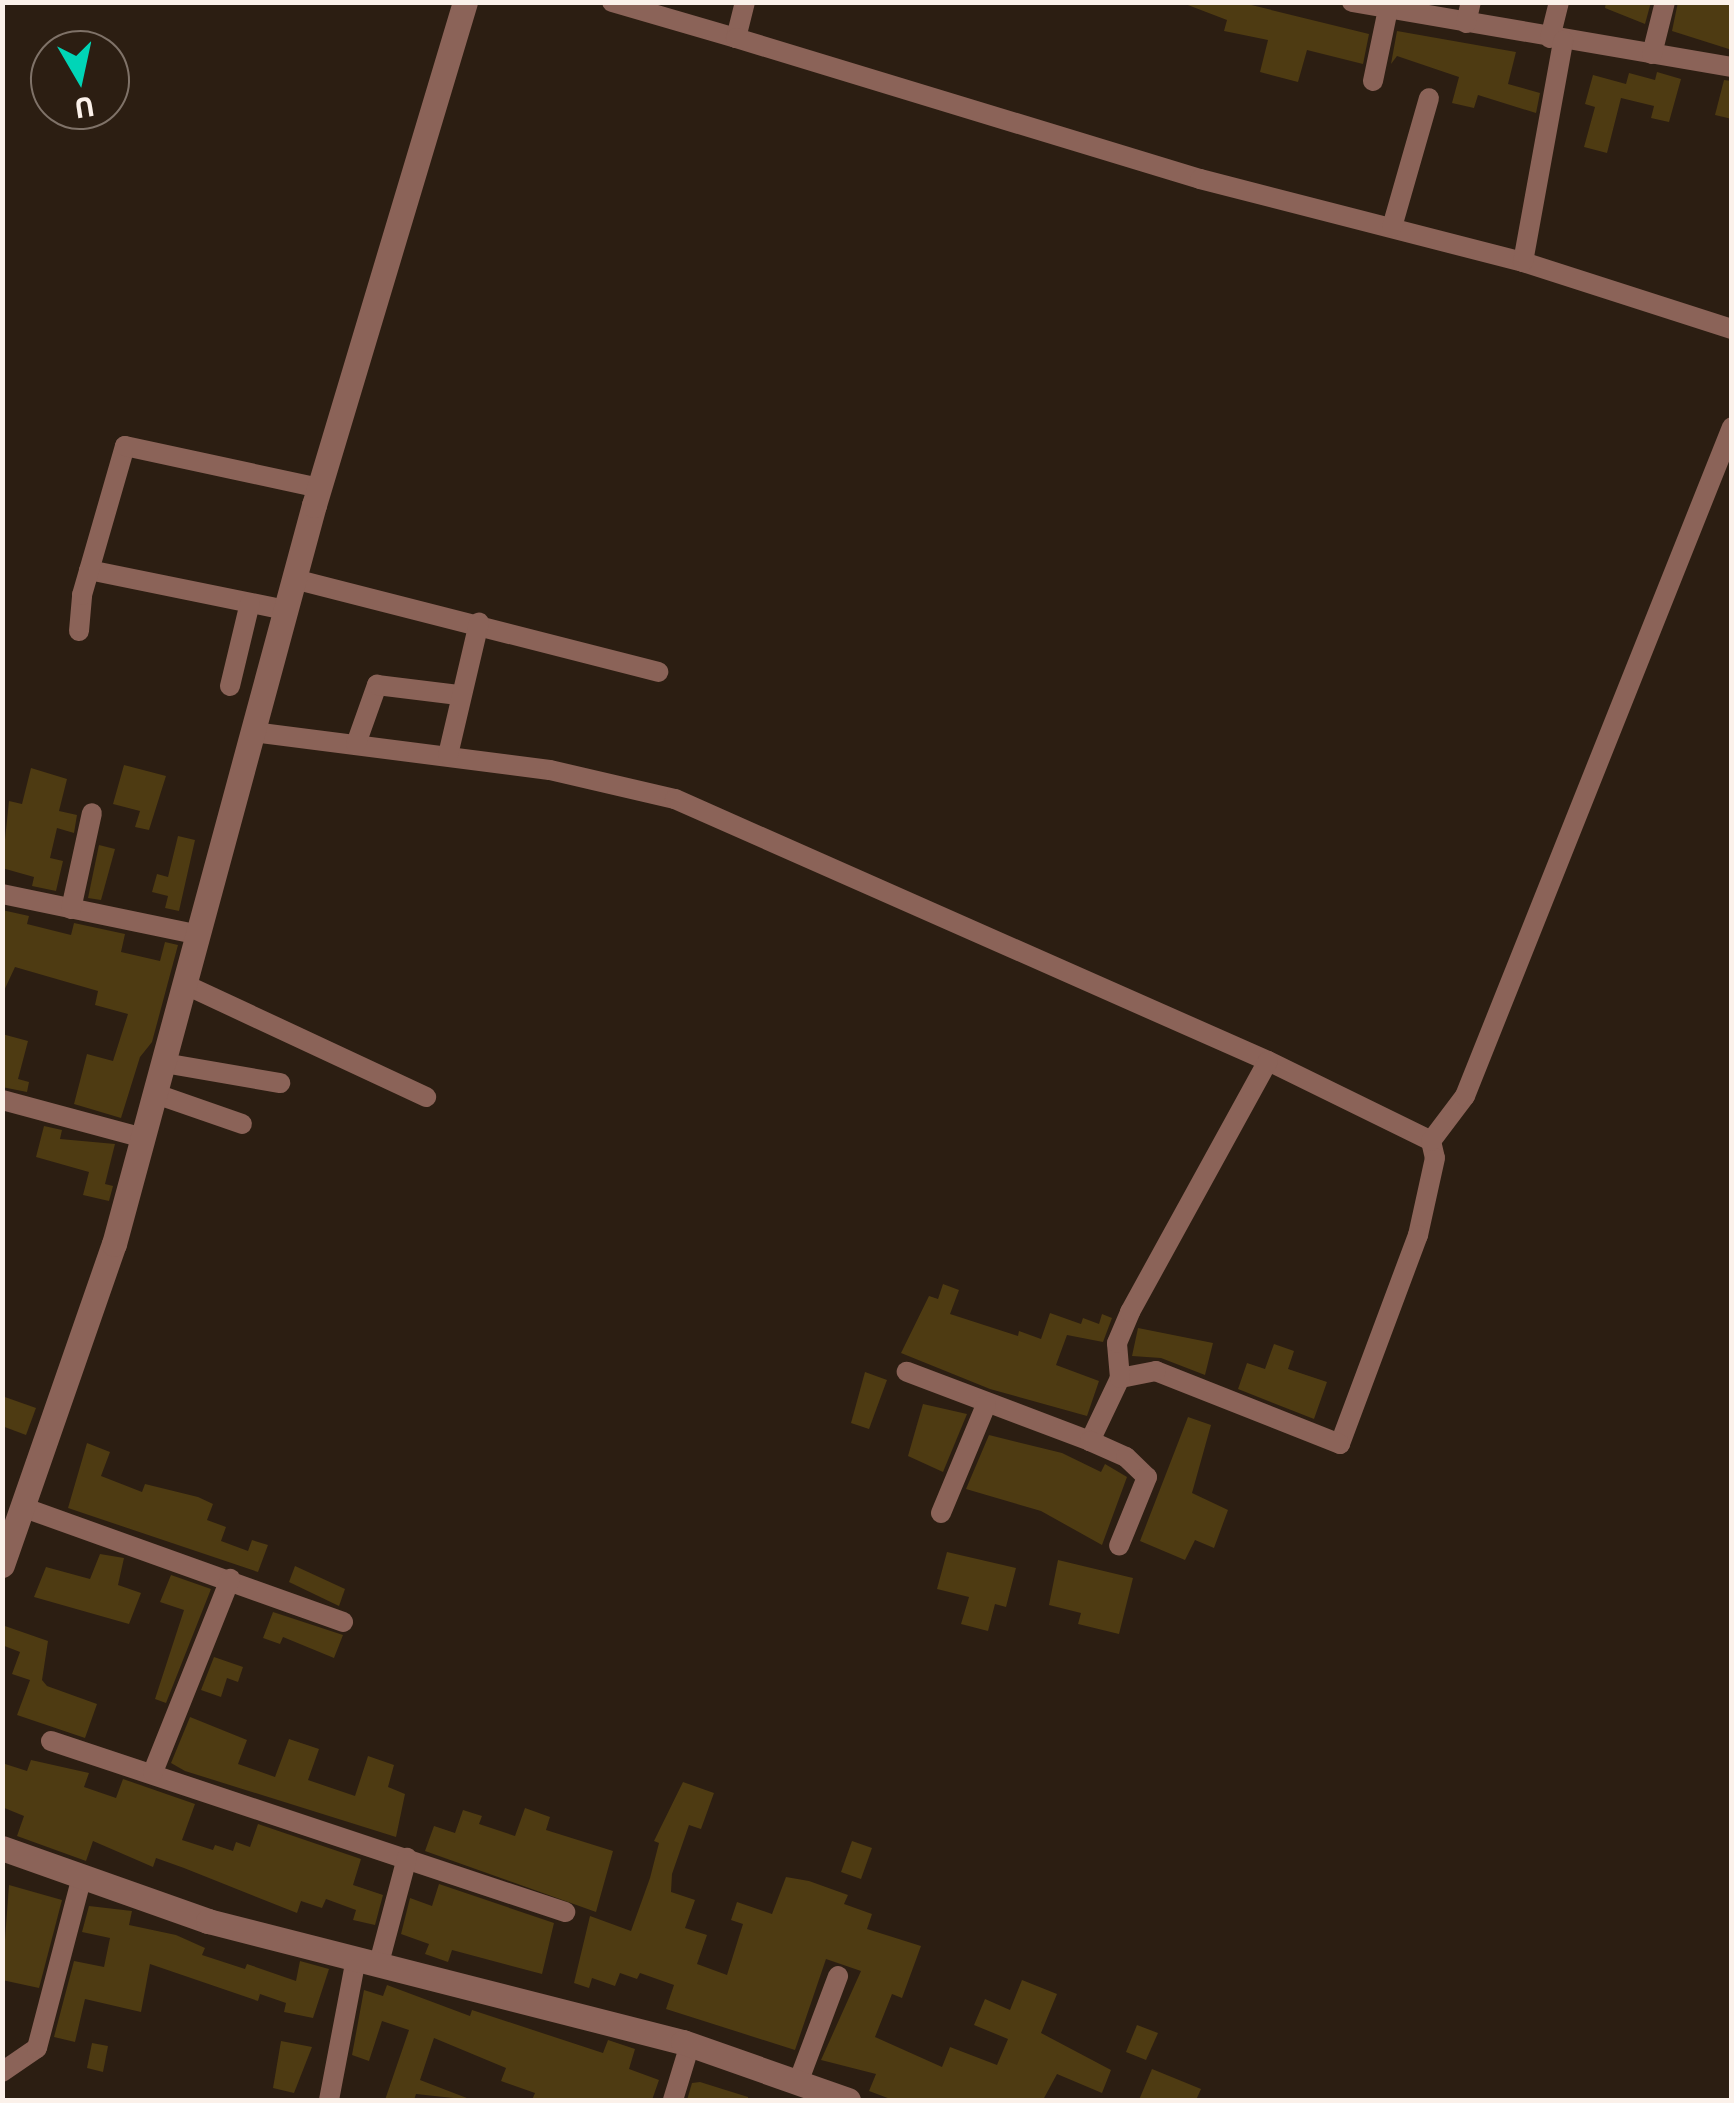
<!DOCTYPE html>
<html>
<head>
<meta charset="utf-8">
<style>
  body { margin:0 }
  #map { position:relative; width:1734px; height:2103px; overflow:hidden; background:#2c1e12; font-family:"IBM Plex Sans",sans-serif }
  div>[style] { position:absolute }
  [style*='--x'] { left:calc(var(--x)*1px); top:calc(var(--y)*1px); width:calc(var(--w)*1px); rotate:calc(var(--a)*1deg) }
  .building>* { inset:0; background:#4e3b12 }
  .minor>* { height:20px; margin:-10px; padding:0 10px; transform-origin:10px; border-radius:10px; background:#8b6358 }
  .tertiary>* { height:25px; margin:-12.5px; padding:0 12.5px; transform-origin:12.5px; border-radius:12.5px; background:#8b6358 }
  span { translate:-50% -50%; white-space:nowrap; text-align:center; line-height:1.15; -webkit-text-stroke:8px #2c1e12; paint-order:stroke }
  .frame { position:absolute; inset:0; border:5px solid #fbf1ea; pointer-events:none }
  .north { position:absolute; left:30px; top:30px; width:100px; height:100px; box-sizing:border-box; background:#2c1e12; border:2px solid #7f7268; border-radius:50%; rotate:171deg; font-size:28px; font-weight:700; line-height:40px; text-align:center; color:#fbf1ea }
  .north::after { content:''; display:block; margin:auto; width:35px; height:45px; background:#00d5b7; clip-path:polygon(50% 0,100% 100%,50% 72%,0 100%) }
</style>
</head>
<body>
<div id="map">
  <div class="building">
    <div style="clip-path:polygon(1180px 2px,1239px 2px,1369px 34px,1363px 64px,1307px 50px,1298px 82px,1260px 72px,1268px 40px,1224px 31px,1227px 20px)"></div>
    <div style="clip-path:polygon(1606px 2px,1651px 2px,1645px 24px,1605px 8px)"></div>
    <div style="clip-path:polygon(1678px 2px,1732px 2px,1732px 50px,1672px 31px)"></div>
    <div style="clip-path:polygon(1397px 31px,1516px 52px,1508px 84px,1540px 93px,1536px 113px,1478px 95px,1474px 108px,1452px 103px,1459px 77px,1397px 56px,1391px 64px)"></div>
    <div style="clip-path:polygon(1657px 72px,1681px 79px,1669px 122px,1651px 118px,1654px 106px,1621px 98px,1607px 153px,1584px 147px,1595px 107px,1585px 104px,1593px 75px,1626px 84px,1629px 73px,1655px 80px)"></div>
    <div style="clip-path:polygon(1724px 80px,1732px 81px,1732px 119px,1715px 115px)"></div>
    <div style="clip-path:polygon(124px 765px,166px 776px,149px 830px,135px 827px,140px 811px,113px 804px)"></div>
    <div style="clip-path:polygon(31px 768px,67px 779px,59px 811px,77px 815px,74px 833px,57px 828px,50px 858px,63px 861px,56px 891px,32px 886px,34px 877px,2px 868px,9px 801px,22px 804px)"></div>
    <div style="clip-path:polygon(178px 836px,195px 840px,179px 911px,165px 908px,168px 896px,152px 892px,157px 874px,168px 877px)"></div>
    <div style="clip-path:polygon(99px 845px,115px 849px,101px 900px,88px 898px)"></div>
    <div style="clip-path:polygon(2px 910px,29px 916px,27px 924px,71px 935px,74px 923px,125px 934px,121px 952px,160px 961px,165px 942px,178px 945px,152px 1042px,140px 1057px,121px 1118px,74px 1104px,87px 1054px,113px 1061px,128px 1014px,95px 1005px,98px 991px,15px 967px,2px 995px)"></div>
    <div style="clip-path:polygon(2px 1034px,28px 1041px,18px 1079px,29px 1082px,27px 1092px,2px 1087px)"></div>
    <div style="clip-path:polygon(44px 1126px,62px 1130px,60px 1139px,115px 1144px,105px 1184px,113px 1186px,109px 1201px,83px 1195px,89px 1172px,36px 1157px)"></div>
    <div style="clip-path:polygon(943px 1284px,959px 1290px,950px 1314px,1018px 1336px,1019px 1331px,1041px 1339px,1050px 1313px,1081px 1324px,1083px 1318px,1099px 1324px,1102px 1314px,1112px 1318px,1103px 1342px,1067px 1335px,1056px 1365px,1099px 1381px,1087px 1416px,990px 1389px,901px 1353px,929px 1296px,938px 1299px)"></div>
    <div style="clip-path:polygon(1138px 1328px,1213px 1343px,1205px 1375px,1161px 1358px,1132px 1356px)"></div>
    <div style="clip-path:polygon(1274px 1344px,1294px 1351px,1288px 1369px,1327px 1382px,1314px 1419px,1238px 1389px,1247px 1363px,1265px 1369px)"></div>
    <div style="clip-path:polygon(865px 1372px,887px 1380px,869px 1429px,851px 1423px)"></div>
    <div style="clip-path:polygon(2px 1396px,36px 1408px,26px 1435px,2px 1426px)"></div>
    <div style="clip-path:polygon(923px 1404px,967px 1414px,943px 1472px,908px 1456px)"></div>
    <div style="clip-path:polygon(1188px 1417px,1211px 1425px,1192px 1493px,1228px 1510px,1214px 1548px,1195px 1540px,1185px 1560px,1140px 1541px)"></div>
    <div style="clip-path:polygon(989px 1435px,1062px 1453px,1101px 1472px,1105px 1464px,1127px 1477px,1102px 1545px,1041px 1511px,966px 1489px)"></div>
    <div style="clip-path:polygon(87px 1443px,110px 1452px,101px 1476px,142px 1492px,145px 1484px,198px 1497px,213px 1504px,207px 1520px,226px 1527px,221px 1541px,248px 1551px,252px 1540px,268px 1545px,258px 1572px,68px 1508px)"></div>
    <div style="clip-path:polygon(947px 1552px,1016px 1568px,1006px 1607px,995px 1604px,988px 1631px,961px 1624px,969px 1597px,937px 1589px)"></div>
    <div style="clip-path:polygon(100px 1554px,124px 1558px,118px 1585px,141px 1593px,129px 1624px,34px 1597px,46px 1567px,90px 1579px)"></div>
    <div style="clip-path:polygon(1058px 1560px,1133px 1578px,1119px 1634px,1078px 1624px,1081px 1613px,1049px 1605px)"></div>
    <div style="clip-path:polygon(295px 1566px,345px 1589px,339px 1606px,289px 1582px)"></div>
    <div style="clip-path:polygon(171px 1575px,211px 1589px,166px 1703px,155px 1699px,184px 1610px,160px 1602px)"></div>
    <div style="clip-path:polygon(273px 1612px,343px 1635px,334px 1658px,283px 1637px,280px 1644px,263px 1638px)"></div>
    <div style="clip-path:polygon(2px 1625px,48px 1641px,42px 1680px,47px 1686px,97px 1704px,85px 1738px,17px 1715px,30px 1680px,12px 1674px,20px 1652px,2px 1645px)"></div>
    <div style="clip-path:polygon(214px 1657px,243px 1667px,238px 1682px,227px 1678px,221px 1697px,201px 1690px)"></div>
    <div style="clip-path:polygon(190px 1717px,247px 1740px,238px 1764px,275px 1777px,289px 1739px,319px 1749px,308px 1780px,355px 1796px,368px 1756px,394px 1765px,388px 1787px,405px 1794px,396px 1837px,185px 1771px,171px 1763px)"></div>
    <div style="clip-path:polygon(31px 1760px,89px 1773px,84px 1787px,116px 1798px,123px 1779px,195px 1804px,182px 1840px,213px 1850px,215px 1845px,233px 1851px,236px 1842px,250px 1847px,258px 1824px,361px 1859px,353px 1885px,383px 1895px,375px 1925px,353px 1920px,356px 1910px,326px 1899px,322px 1908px,301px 1901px,297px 1913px,184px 1868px,156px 1858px,153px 1867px,93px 1841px,86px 1861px,17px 1836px,24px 1816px,2px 1807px,2px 1763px,27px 1771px)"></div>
    <div style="clip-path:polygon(683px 1782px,714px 1793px,701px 1829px,689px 1825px,672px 1874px,671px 1892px,695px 1900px,685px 1928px,707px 1935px,697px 1964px,727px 1975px,743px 1924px,731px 1920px,737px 1902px,772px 1914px,786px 1877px,809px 1881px,848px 1895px,844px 1904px,872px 1914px,867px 1929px,921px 1946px,902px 1998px,892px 1994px,875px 2037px,942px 2067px,950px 2047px,997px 2065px,1008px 2039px,974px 2025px,985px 1999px,1010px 2010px,1022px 1980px,1057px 1994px,1041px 2033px,1111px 2070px,1102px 2093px,1057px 2074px,1043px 2100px,893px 2100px,869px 2091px,876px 2074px,821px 2060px,861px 1971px,826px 1959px,795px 2050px,666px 2009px,674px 1985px,640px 1973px,637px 1979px,620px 1973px,615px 1986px,592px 1978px,589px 1988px,574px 1983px,590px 1916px,631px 1931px,650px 1878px,659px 1843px,654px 1841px)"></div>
    <div style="clip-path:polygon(525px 1808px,550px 1817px,546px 1830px,613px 1851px,596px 1912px,425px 1851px,434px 1826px,455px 1833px,463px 1810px,482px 1816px,479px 1824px,515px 1836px)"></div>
    <div style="clip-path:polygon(852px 1841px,872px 1848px,861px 1879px,841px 1872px)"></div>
    <div style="clip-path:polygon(439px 1884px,554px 1923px,542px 1974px,452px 1950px,448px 1962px,425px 1954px,429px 1944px,401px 1934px,410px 1898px,432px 1906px)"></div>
    <div style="clip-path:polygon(9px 1885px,62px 1900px,39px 1988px,2px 1980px)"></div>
    <div style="clip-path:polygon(89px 1906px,132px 1911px,129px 1925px,176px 1935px,205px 1948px,202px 1955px,245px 1969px,247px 1964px,296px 1981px,300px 1961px,329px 1969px,313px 2018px,284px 2012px,286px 2003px,260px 1994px,258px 2001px,150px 1964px,141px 2012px,85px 1999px,75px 2042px,54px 2037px,74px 1961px,104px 1967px,110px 1938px,82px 1932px)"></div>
    <div style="clip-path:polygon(387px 1985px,470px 2016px,472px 2010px,603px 2053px,608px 2040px,635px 2049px,629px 2069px,659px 2080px,652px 2100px,532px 2100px,535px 2093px,501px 2081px,506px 2068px,434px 2038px,420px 2080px,472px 2100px,416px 2094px,414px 2100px,385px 2100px,409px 2030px,382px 2021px,369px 2061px,352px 2055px,364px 1990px,383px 1996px)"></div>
    <div style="clip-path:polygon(1137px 2025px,1158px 2033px,1146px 2060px,1126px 2052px)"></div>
    <div style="clip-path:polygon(281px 2041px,312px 2047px,294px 2093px,273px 2088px)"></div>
    <div style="clip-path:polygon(92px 2043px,108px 2046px,103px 2072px,87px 2068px)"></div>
    <div style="clip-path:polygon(1152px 2069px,1201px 2089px,1196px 2100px,1139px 2100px)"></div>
    <div style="clip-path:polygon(700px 2082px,748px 2097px,748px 2100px,687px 2100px,692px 2083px)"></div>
  </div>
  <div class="minor">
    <div style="--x:612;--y:2;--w:129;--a:16.2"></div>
    <div style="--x:736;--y:38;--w:37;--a:-76"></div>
    <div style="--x:1352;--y:2;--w:386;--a:9.7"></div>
    <div style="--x:1466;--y:23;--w:22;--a:-77"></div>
    <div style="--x:736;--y:38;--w:485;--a:16.9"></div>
    <div style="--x:1200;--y:179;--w:333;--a:14.4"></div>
    <div style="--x:1523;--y:262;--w:219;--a:17.8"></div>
    <div style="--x:1550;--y:38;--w:37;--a:-76"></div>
    <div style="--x:1652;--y:54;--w:54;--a:-76"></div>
    <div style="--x:1373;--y:81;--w:74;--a:-78.2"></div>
    <div style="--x:1392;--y:227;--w:134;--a:-74"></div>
    <div style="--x:1523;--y:262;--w:225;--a:-79.7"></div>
    <div style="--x:89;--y:570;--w:200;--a:11.5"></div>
    <div style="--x:294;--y:579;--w:376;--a:14.3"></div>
    <div style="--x:79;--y:631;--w:36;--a:-85"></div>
    <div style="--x:82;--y:595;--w:155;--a:-73.9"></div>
    <div style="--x:125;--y:446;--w:199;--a:12.2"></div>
    <div style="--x:230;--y:686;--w:85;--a:-76.5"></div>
    <div style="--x:253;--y:732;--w:299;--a:7.3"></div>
    <div style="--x:550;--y:770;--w:128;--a:13.1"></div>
    <div style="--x:675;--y:799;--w:648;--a:23.84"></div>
    <div style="--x:1268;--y:1061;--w:182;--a:26.1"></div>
    <div style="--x:1431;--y:1141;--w:17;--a:77"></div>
    <div style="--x:1435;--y:1158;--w:79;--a:102.4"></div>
    <div style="--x:1418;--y:1235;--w:223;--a:110.5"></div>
    <div style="--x:1340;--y:1444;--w:198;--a:-158.4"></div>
    <div style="--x:1156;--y:1371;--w:37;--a:169"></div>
    <div style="--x:1120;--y:1378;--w:70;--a:115.5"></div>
    <div style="--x:1090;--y:1441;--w:196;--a:-159.3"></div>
    <div style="--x:356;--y:744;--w:63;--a:-70.4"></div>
    <div style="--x:377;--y:685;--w:82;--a:7"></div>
    <div style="--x:448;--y:755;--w:136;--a:-76.8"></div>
    <div style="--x:2;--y:894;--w:202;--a:11.7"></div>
    <div style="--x:71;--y:909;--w:98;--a:-77.7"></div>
    <div style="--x:186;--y:985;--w:265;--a:25"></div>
    <div style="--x:164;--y:1063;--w:118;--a:9.8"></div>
    <div style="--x:156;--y:1094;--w:91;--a:19.2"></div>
    <div style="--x:2;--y:1100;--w:147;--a:15"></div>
    <div style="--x:1431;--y:1141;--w:56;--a:-52.9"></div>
    <div style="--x:1465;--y:1096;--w:720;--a:-68.24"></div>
    <div style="--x:1120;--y:1378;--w:35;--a:-95"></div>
    <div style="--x:1117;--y:1343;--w:34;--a:-67"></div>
    <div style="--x:1130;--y:1312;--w:286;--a:-61.2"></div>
    <div style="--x:1090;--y:1441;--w:39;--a:24"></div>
    <div style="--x:1126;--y:1457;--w:29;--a:44"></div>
    <div style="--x:1147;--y:1477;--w:74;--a:112.1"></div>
    <div style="--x:22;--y:1507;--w:341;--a:19.7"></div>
    <div style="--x:941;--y:1513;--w:117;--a:-67.4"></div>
    <div style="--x:51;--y:1741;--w:542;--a:18.4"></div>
    <div style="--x:153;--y:1772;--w:208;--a:-68.2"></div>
    <div style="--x:379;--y:1963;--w:109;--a:-75.1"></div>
    <div style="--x:2;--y:2072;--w:42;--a:-34.4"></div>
    <div style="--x:37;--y:2048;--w:177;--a:-75.3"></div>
    <div style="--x:799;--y:2080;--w:111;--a:-69.4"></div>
    <div style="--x:329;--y:2100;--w:145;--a:-79.2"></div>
    <div style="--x:673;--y:2100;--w:59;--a:-73.1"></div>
  </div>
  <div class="tertiary">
    <div style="--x:2;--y:1565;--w:340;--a:-70.8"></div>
    <div style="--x:114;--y:1244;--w:766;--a:-74.86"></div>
    <div style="--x:314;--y:505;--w:525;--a:-73.29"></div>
    <div style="--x:2;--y:1848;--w:219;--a:19.5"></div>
    <div style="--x:208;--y:1921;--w:490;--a:14.3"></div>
    <div style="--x:683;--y:2042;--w:175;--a:19.4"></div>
  </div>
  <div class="frame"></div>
  <div class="north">U</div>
</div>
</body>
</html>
